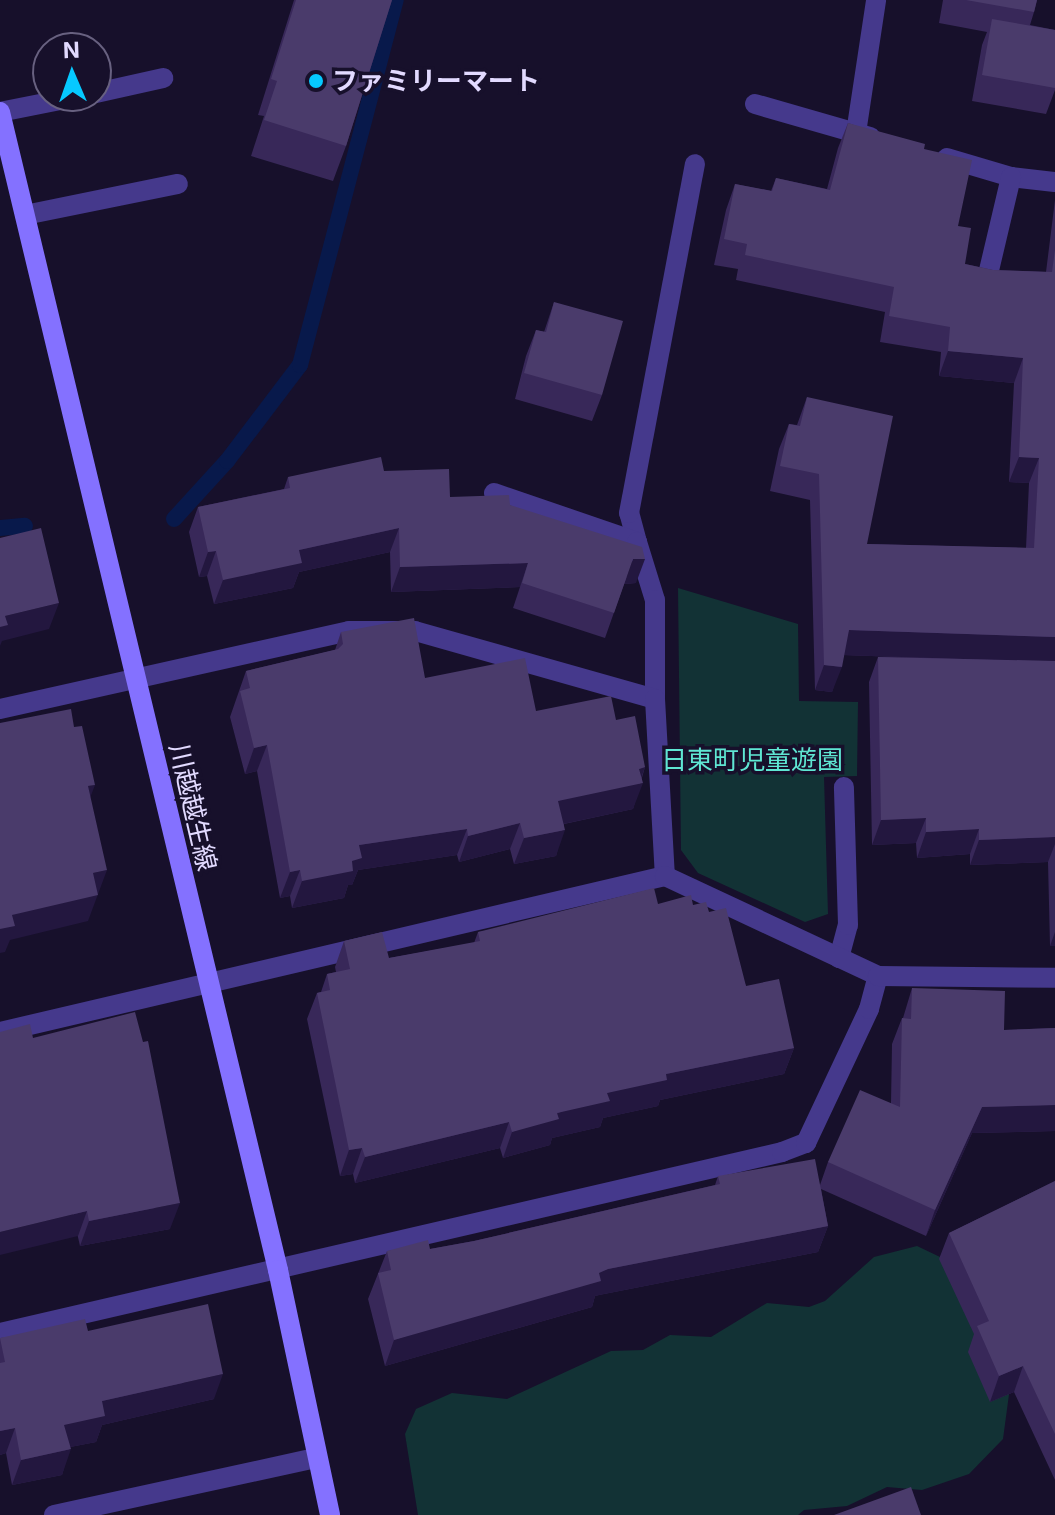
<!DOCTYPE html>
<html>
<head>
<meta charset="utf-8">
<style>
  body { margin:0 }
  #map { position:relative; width:1055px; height:1515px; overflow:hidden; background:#17102b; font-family:Inter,"Noto Sans JP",sans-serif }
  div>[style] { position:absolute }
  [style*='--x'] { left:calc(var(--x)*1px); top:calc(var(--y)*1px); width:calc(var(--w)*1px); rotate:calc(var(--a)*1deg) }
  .green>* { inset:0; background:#123235 }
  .stream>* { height:16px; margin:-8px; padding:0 8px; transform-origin:8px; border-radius:8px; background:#08194b }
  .lane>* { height:20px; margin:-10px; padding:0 10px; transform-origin:10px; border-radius:10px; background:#45398c }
  .street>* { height:20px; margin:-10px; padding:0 10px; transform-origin:10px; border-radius:10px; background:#45398c }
  .secondary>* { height:20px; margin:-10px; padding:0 10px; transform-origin:10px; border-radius:10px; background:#8471ff }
  .wall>* { inset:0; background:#382859 }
  .shaded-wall>* { inset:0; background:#23173f }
  .building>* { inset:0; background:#4a3b6b }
  .dots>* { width:22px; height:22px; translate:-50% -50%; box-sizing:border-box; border:4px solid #17102b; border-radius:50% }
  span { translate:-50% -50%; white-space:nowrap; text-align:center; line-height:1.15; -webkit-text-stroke:7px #17102b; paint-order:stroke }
  .poi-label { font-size:26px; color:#e2daff; font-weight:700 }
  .left { translate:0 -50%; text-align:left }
  .park-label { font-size:26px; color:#5fe6d3 }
  .street-label { font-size:26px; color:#e2daff }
  .north { position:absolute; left:32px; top:32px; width:80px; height:80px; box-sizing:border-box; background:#17102b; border:2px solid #686180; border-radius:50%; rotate:358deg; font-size:22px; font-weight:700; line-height:32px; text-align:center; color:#e2daff }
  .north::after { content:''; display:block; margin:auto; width:28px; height:36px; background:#06c9ff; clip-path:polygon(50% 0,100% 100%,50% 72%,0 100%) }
</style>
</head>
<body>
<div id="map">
  <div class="green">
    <div style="clip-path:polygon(678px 588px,798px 624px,799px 701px,858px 702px,857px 776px,824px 777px,828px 914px,805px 922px,698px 873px,681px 850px)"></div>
    <div style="clip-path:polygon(917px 1246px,961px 1267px,1010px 1387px,1003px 1439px,969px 1474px,922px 1490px,887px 1487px,847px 1506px,804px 1510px,798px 1515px,418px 1515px,405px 1434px,416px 1409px,452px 1393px,507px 1399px,611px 1351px,643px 1350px,670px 1335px,711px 1337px,767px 1303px,809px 1307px,825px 1301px,874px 1257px)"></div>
  </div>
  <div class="stream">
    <div style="--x:174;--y:519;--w:79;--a:-47.6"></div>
    <div style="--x:227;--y:461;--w:121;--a:-52.8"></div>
    <div style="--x:300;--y:365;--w:377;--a:-75.3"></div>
    <div style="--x:0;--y:528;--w:25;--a:-5"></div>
  </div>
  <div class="lane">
    <div style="--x:96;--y:93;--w:69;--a:-12.6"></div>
    <div style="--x:755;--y:104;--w:120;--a:16"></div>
    <div style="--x:0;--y:112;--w:82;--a:-11.3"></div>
    <div style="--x:856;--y:133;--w:134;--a:-81.4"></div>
    <div style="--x:947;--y:158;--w:67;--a:16.5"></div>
    <div style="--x:1011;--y:177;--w:44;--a:6.5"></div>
    <div style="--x:25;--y:215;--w:156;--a:-11.5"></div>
    <div style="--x:986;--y:283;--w:109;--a:-76.7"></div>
    <div style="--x:637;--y:542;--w:30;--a:-105"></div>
    <div style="--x:629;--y:513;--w:355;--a:-79.3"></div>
    <div style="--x:839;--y:958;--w:34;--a:-75"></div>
    <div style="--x:848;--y:925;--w:138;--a:-91.7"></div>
  </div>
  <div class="street">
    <div style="--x:494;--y:493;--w:151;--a:18.9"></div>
    <div style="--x:637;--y:542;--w:61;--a:72.8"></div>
    <div style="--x:655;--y:600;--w:99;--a:90"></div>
    <div style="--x:0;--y:709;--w:358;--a:-12.6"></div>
    <div style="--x:349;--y:631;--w:66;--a:0"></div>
    <div style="--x:415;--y:631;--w:249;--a:15.8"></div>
    <div style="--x:655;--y:699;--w:177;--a:86.8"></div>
    <div style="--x:0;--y:1032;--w:683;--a:-13.2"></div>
    <div style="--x:665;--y:876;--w:235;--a:25.1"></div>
    <div style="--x:0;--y:1333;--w:803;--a:-13.03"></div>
    <div style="--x:782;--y:1152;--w:26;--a:-21"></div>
    <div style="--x:806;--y:1143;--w:148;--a:-64.8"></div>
    <div style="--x:869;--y:1009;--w:34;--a:-75"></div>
    <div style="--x:878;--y:976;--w:177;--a:0.6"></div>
    <div style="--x:54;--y:1515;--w:267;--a:-12.3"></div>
  </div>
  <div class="secondary">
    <div style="--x:0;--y:112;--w:1191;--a:76.5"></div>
    <div style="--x:278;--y:1270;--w:250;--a:78"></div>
  </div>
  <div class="wall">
    <div style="clip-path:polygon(294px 0,392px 0,346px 146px,333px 181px,251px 156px,264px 116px,258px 115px)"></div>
    <div style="clip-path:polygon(943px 0,1037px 0,1034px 12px,1030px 25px,1055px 30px,1055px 90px,1046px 114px,972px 101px,982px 45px,987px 32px,939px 23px)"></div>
    <div style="clip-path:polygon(848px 123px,924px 149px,958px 226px,965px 264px,993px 270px,1046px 272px,1055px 200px,1055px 946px,1050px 946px,1048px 862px,970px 865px,970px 854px,917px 858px,916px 843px,872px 845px,869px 682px,878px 657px,924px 658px,844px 655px,832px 692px,815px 690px,810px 500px,770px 491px,779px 449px,789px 424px,797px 425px,807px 397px,867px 544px,1026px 548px,1029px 483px,1009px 482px,1014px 383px,939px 376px,941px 352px,880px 342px,885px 312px,736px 280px,738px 269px,714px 265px,726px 210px,735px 184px,771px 191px,776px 178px,827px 189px,838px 148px)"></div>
    <div style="clip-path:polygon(554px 302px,602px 395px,592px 421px,515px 399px,526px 356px,536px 330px,544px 332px)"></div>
    <div style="clip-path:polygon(384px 471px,450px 497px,510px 505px,636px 583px,624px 584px,605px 638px,513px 608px,520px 587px,391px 592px,390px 552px,299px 572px,293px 588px,214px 604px,207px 576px,199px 577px,189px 532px,198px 507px,284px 489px,288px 477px)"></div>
    <div style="clip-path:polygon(341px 632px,425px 678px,536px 711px,616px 720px,645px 767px,633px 809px,564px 824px,556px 856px,514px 864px,510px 849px,459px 862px,457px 855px,358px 870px,352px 885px,348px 885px,344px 898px,292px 908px,290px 896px,280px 898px,257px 771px,245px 774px,230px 717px,246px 671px,335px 650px)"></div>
    <div style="clip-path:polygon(658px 904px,693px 905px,709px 912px,746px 986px,794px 1048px,784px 1074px,660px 1100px,658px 1106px,603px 1118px,600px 1127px,552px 1138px,550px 1145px,503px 1158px,500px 1148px,355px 1183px,353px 1174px,340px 1176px,307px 1019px,317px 993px,321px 992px,327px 974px,336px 972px,335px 967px,344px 941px,389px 958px,474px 943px,478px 932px)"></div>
    <div style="clip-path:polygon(912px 988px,1004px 1030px,1055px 1028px,1055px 1131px,972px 1133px,926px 1236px,821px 1189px,828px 1226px,818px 1252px,599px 1295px,595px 1296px,592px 1307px,385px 1366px,368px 1299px,387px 1251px,430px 1249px,474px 1241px,715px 1185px,718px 1176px,820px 1185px,828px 1162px,891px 1103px,892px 1044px,902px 1018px,903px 1018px)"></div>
    <div style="clip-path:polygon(33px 1038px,170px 1229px,80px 1246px)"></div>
    <div style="clip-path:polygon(1055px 1181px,1055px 1480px,1014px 1392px,990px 1402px,968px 1352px,974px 1334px,939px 1259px,949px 1233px)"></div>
    <div style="clip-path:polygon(88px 1331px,214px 1399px,102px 1425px,96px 1442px,70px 1447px,62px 1475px,12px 1485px,6px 1453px,0 1455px,0 1338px)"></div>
  </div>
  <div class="shaded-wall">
    <div style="clip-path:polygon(948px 351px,1023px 358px,1014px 383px,939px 376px)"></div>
    <div style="clip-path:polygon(1019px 457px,1039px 458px,1029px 483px,1009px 482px)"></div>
    <div style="clip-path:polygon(399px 528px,390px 552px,299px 572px,293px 588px,214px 604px,223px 580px,299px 550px)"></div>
    <div style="clip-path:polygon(216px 551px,207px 576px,199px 577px,208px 552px)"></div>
    <div style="clip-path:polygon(633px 559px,645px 559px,636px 583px,624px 584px)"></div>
    <div style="clip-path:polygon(528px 563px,520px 587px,391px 592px,400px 567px)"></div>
    <div style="clip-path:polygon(59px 603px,49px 629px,2px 641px,0 646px,0 627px,5px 616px)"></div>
    <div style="clip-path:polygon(849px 630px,1055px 637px,1055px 662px,840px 655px)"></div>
    <div style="clip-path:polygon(824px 665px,842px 667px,832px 692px,815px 690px)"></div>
    <div style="clip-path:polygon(267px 745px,257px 771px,245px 774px,254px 748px)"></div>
    <div style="clip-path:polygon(645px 767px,639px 784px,643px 783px,633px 809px,549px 827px,558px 801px,639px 769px)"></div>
    <div style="clip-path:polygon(95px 785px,85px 811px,88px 786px)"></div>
    <div style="clip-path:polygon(926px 818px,916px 843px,872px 845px,881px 820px)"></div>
    <div style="clip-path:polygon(520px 823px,510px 849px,459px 862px,468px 836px)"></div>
    <div style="clip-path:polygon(467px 829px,457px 855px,358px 870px,352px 885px,348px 885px,344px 898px,292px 908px,302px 881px,352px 861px,359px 845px)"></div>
    <div style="clip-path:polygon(979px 829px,970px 854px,917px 858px,926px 832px)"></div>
    <div style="clip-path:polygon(565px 830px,556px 856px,514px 864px,524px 838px)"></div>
    <div style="clip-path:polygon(1055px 837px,1055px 844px,1048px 862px,970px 865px,979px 840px)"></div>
    <div style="clip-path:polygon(107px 870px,88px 921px,10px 940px,5px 952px,0 953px,0 929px,12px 915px,93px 873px)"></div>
    <div style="clip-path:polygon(300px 870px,290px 896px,280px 898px,290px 872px)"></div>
    <div style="clip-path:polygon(1055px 932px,1055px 946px,1050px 946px)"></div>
    <div style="clip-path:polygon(794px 1048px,784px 1074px,660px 1100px,658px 1106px,603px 1118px,600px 1127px,552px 1138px,550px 1145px,503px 1158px,512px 1132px,607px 1093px,666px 1074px)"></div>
    <div style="clip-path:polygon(1055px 1105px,1055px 1131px,972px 1133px,926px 1236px,935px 1210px,982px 1107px)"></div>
    <div style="clip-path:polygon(509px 1122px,500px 1148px,355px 1183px,365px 1157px)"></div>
    <div style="clip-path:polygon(362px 1148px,353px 1174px,340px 1176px,349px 1150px)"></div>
    <div style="clip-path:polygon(180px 1203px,170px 1229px,80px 1246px,89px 1221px)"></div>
    <div style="clip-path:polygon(87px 1211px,78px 1236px,0 1255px,0 1232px)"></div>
    <div style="clip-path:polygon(828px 1226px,818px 1252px,599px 1295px,595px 1296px,592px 1307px,385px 1366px,394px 1340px,608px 1269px)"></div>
    <div style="clip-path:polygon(1023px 1366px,1014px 1392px,990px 1402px,999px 1376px)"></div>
    <div style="clip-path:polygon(223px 1374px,214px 1399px,102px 1425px,96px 1442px,55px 1450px,64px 1425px,102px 1401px)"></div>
    <div style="clip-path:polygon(15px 1428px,6px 1453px,0 1455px,0 1431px)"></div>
    <div style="clip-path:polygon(71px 1449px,62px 1475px,12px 1485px,21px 1460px)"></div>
  </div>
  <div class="building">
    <div style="clip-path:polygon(296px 0,392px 0,346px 146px,264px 120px,277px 81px,271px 79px)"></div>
    <div style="clip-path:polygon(966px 0,1037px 0,1034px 12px)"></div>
    <div style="clip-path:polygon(992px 19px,1055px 30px,1055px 88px,982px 75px)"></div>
    <div style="clip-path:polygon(848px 123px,925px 144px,924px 149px,972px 160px,958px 226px,971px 228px,965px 264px,993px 270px,1052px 272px,1055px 250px,1055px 637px,849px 630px,842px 667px,824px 665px,819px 474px,780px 466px,789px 424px,800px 426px,807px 397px,893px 416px,867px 544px,1034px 548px,1039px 458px,1019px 457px,1023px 358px,948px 351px,950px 327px,889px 316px,894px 287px,745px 255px,747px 244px,724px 239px,735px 184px,772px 191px,776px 178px,830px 190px)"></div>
    <div style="clip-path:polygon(554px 302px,623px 321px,602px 395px,524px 373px,536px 330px,546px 332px)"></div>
    <div style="clip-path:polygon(381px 457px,384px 471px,449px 469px,450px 497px,509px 495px,510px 505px,642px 547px,645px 559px,633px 559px,614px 613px,522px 583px,528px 563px,400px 567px,399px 528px,299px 550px,302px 563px,223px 580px,216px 551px,208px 552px,198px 507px,290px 488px,288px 477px)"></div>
    <div style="clip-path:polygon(41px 528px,59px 603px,5px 616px,8px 625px,0 627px,0 538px)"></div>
    <div style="clip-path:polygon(414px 618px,425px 678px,525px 658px,536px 711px,611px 696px,616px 720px,635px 716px,645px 767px,639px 769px,643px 783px,558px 801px,565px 830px,524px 838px,520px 823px,468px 836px,467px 829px,359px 845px,362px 858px,352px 861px,353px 871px,302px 881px,300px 870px,290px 872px,267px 745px,254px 748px,240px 691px,250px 688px,246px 671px,338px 649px,343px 644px,341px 632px)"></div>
    <div style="clip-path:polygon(878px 657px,1055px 661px,1055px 837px,979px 840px,979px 829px,926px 832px,926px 818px,881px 820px)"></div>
    <div style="clip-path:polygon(71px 709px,74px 727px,82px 726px,95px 785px,88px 786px,107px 870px,93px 873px,98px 895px,12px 915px,15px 926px,0 929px,0 723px)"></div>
    <div style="clip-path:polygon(654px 888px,658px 904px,691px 895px,693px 905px,706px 902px,709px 912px,726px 908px,746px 986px,779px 979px,794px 1048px,666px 1074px,667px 1080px,607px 1093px,610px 1101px,557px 1113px,559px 1119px,512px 1132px,509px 1122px,365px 1157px,362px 1148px,349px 1150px,317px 993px,330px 990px,327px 974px,350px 969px,344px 941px,382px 932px,389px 958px,480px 941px,478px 932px)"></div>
    <div style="clip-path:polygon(912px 988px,1005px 991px,1004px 1030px,1055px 1028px,1055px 1105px,982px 1107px,935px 1210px,828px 1162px,860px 1090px,900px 1107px,902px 1018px,911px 1019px)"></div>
    <div style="clip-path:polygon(135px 1012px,143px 1042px,148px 1041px,180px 1203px,89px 1221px,87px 1211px,0 1232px,0 1032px,30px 1024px,33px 1038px)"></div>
    <div style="clip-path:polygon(815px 1159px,828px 1226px,608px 1269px,599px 1273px,601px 1281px,394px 1340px,378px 1273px,391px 1270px,387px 1251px,428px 1240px,430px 1249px,474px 1241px,720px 1184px,718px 1176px)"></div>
    <div style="clip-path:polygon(1055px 1181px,1055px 1434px,1023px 1366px,999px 1376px,977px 1326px,989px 1321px,949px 1233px)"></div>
    <div style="clip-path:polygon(208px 1304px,223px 1374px,102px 1401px,105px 1416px,64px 1425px,71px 1449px,21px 1460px,15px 1428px,0 1431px,0 1363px,5px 1362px,0 1338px,85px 1319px,88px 1331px)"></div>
    <div style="clip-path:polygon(911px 1487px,921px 1515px,834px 1515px)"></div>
  </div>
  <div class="dots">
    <div style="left:316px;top:81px;background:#06c9ff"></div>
  </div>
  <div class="poi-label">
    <span class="left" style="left:332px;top:81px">ファミリーマート</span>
  </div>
  <div class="park-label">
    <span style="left:752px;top:760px">日東町児童遊園</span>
  </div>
  <div class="street-label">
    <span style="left:193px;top:807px;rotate:77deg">川越越生線</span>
  </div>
  <div class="north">N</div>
</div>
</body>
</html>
